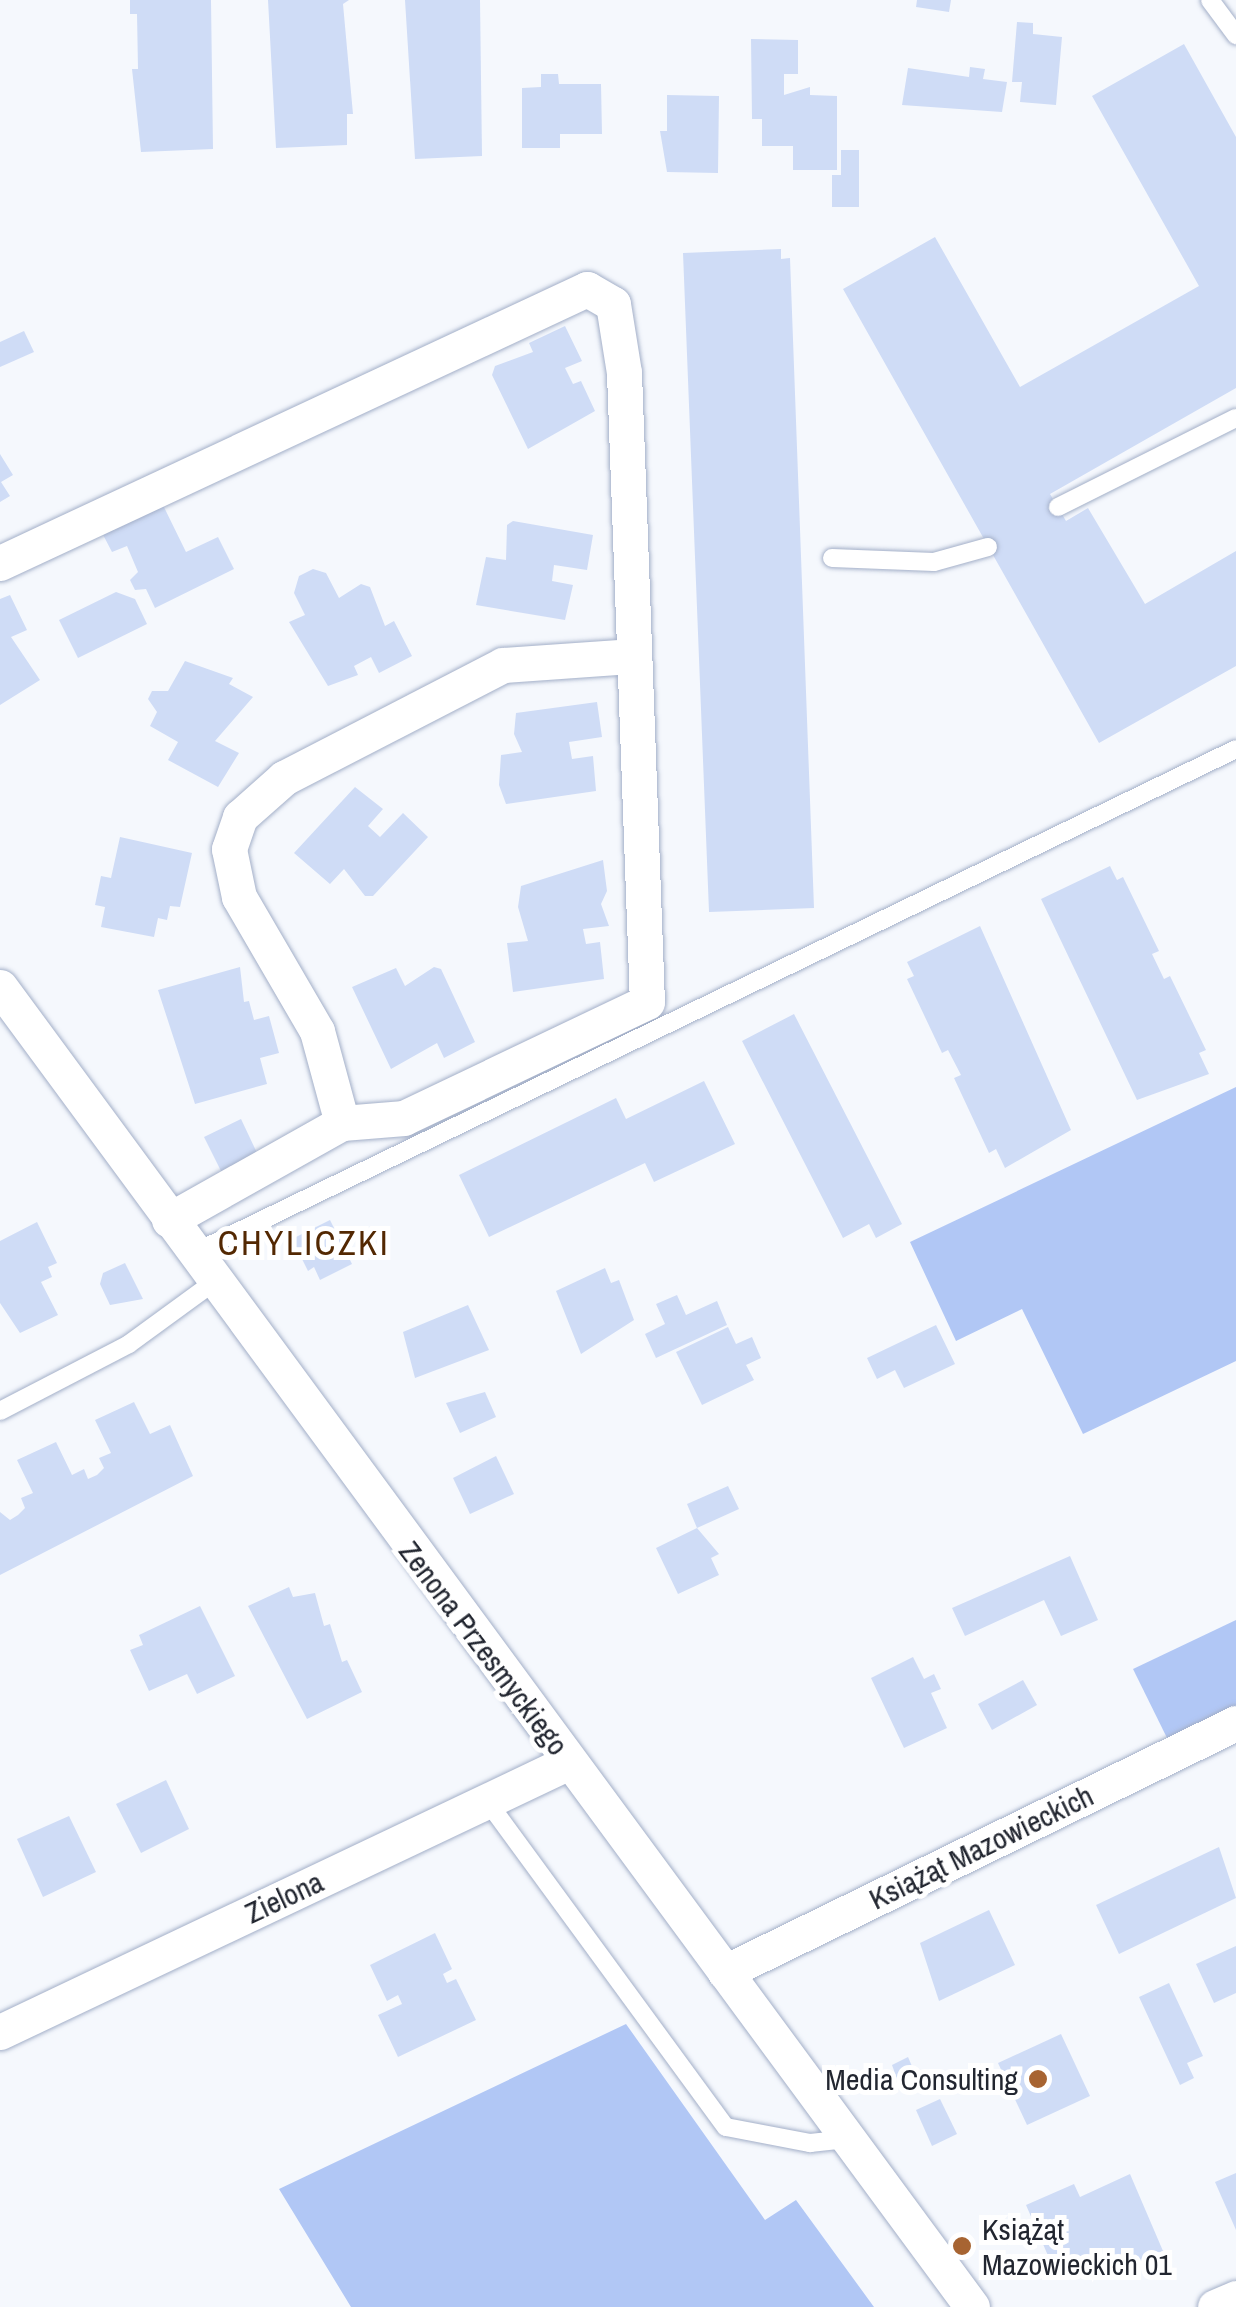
<!DOCTYPE html>
<html>
<head>
<meta charset="utf-8">
<style>
  body { margin:0 }
  #map { position:relative; width:1236px; height:2307px; overflow:hidden; background:#f5f8fd; font-family:"Archivo Narrow",sans-serif }
  div>[style] { position:absolute }
  [style*='--x'] { left:calc(var(--x)*1px); top:calc(var(--y)*1px); width:calc(var(--w)*1px); rotate:calc(var(--a)*1deg) }
  .green>* { inset:0; background:#b1c7f5 }
  .building>* { inset:0; background:#cfdcf6 }
  .roads { filter:drop-shadow(0 0 2px #a3afc8) drop-shadow(0 0 2px #a3afc8) }
  .service>* { height:18px; margin:-9px; padding:0 9px; transform-origin:9px; border-radius:9px; background:#fff }
  .minor>* { height:35px; margin:-17.5px; padding:0 17.5px; transform-origin:17.5px; border-radius:17.5px; background:#fff }
  .dots>* { width:28px; height:28px; translate:-50% -50%; box-sizing:border-box; border:5px solid #fff; border-radius:50% }
  span { translate:-50% -50%; white-space:nowrap; text-align:center; line-height:1.15; -webkit-text-stroke:10px #fff; paint-order:stroke }
  .street-label { font-size:30px; color:#222630 }
  .poi-label { font-size:30px; color:#222630 }
  .right { translate:-100% -50%; text-align:right }
  .left { translate:0 -50%; text-align:left }
  .quarter-label { font-size:35px; color:#532802; letter-spacing:2.5px }
</style>
</head>
<body>
<div id="map">
  <div class="green">
    <div style="clip-path:polygon(1236px 1087px,1236px 1361px,1083px 1434px,1022px 1309px,956px 1341px,910px 1242px)"></div>
    <div style="clip-path:polygon(1236px 1620px,1236px 1710px,1169px 1742px,1133px 1669px)"></div>
    <div style="clip-path:polygon(626px 2024px,765px 2220px,796px 2200px,874px 2307px,351px 2307px,279px 2189px)"></div>
  </div>
  <div class="building">
    <div style="clip-path:polygon(130px 0,211px 0,213px 149px,141px 152px,132px 69px,138px 69px,137px 14px,130px 14px)"></div>
    <div style="clip-path:polygon(268px 0,349px 0,343px 4px,353px 114px,347px 114px,347px 145px,276px 148px)"></div>
    <div style="clip-path:polygon(405px 0,480px 0,482px 156px,415px 159px)"></div>
    <div style="clip-path:polygon(917px 0,951px 0,949px 12px,916px 7px)"></div>
    <div style="clip-path:polygon(1017px 22px,1033px 23px,1033px 34px,1062px 37px,1056px 105px,1020px 102px,1022px 82px,1012px 82px)"></div>
    <div style="clip-path:polygon(751px 39px,798px 40px,798px 74px,784px 74px,784px 95px,810px 87px,810px 95px,837px 96px,837px 170px,793px 170px,793px 146px,762px 146px,762px 119px,752px 119px)"></div>
    <div style="clip-path:polygon(1184px 44px,1236px 137px,1236px 388px,1050px 494px,1066px 521px,1088px 508px,1145px 604px,1236px 551px,1236px 666px,1099px 743px,843px 289px,935px 237px,1020px 387px,1199px 286px,1092px 96px)"></div>
    <div style="clip-path:polygon(970px 67px,985px 69px,983px 79px,1007px 82px,1002px 112px,902px 105px,908px 68px,969px 77px)"></div>
    <div style="clip-path:polygon(541px 74px,558px 74px,559px 84px,601px 84px,602px 134px,560px 134px,560px 148px,522px 148px,522px 88px,541px 87px)"></div>
    <div style="clip-path:polygon(667px 95px,719px 96px,718px 173px,667px 172px,660px 131px,667px 131px)"></div>
    <div style="clip-path:polygon(841px 150px,859px 150px,859px 207px,832px 207px,832px 175px,841px 175px)"></div>
    <div style="clip-path:polygon(781px 249px,781px 259px,790px 258px,814px 908px,709px 912px,683px 253px)"></div>
    <div style="clip-path:polygon(565px 326px,582px 361px,565px 368px,573px 384px,581px 381px,595px 411px,528px 449px,492px 375px,495px 366px,533px 352px,529px 343px)"></div>
    <div style="clip-path:polygon(24px 331px,34px 352px,0 367px,0 342px)"></div>
    <div style="clip-path:polygon(0 454px,13px 475px,1px 482px,10px 496px,0 502px)"></div>
    <div style="clip-path:polygon(160px 499px,186px 552px,218px 537px,234px 569px,155px 608px,146px 589px,135px 590px,130px 580px,138px 572px,127px 546px,112px 552px,100px 529px)"></div>
    <div style="clip-path:polygon(513px 521px,593px 535px,587px 570px,554px 565px,552px 581px,573px 585px,565px 620px,476px 605px,486px 557px,506px 560px,507px 525px)"></div>
    <div style="clip-path:polygon(313px 569px,326px 573px,339px 598px,361px 584px,370px 587px,385px 626px,394px 621px,412px 656px,379px 673px,371px 657px,354px 666px,358px 675px,328px 686px,289px 622px,305px 615px,294px 593px,299px 576px)"></div>
    <div style="clip-path:polygon(116px 592px,135px 599px,147px 624px,78px 658px,59px 620px)"></div>
    <div style="clip-path:polygon(10px 595px,27px 630px,11px 637px,40px 680px,0 705px,0 599px)"></div>
    <div style="clip-path:polygon(185px 661px,233px 678px,229px 684px,253px 697px,215px 741px,239px 753px,218px 787px,168px 760px,178px 742px,150px 726px,157px 712px,148px 699px,152px 691px,168px 691px)"></div>
    <div style="clip-path:polygon(597px 702px,602px 737px,569px 742px,572px 759px,593px 756px,596px 791px,506px 804px,499px 785px,501px 755px,522px 752px,514px 734px,516px 713px)"></div>
    <div style="clip-path:polygon(355px 787px,383px 809px,368px 826px,380px 837px,403px 813px,428px 837px,373px 896px,365px 896px,344px 869px,330px 884px,294px 853px)"></div>
    <div style="clip-path:polygon(120px 837px,192px 853px,180px 907px,170px 906px,167px 920px,158px 918px,154px 937px,101px 927px,105px 907px,95px 905px,101px 876px,111px 878px)"></div>
    <div style="clip-path:polygon(603px 860px,607px 891px,601px 904px,609px 926px,583px 929px,586px 944px,600px 942px,604px 979px,513px 992px,507px 943px,528px 941px,518px 907px,521px 886px)"></div>
    <div style="clip-path:polygon(1110px 866px,1117px 880px,1123px 877px,1159px 951px,1152px 954px,1164px 979px,1170px 976px,1206px 1050px,1199px 1053px,1209px 1074px,1137px 1100px,1041px 899px)"></div>
    <div style="clip-path:polygon(980px 926px,1071px 1130px,1005px 1168px,996px 1149px,989px 1153px,954px 1078px,961px 1075px,948px 1050px,942px 1053px,907px 979px,914px 976px,907px 962px)"></div>
    <div style="clip-path:polygon(240px 967px,244px 1002px,249px 1001px,254px 1020px,269px 1016px,279px 1053px,260px 1058px,267px 1084px,195px 1104px,158px 990px)"></div>
    <div style="clip-path:polygon(434px 967px,441px 969px,475px 1042px,444px 1058px,437px 1043px,391px 1069px,352px 987px,396px 968px,405px 986px)"></div>
    <div style="clip-path:polygon(794px 1014px,902px 1224px,876px 1238px,869px 1224px,843px 1238px,742px 1041px)"></div>
    <div style="clip-path:polygon(704px 1081px,735px 1144px,654px 1182px,645px 1163px,489px 1237px,459px 1175px,616px 1098px,626px 1119px)"></div>
    <div style="clip-path:polygon(241px 1119px,258px 1155px,222px 1173px,204px 1137px)"></div>
    <div style="clip-path:polygon(330px 1220px,352px 1264px,320px 1280px,314px 1267px,308px 1271px,292px 1239px)"></div>
    <div style="clip-path:polygon(37px 1222px,57px 1263px,48px 1267px,52px 1277px,41px 1282px,58px 1315px,20px 1333px,0 1303px,0 1241px)"></div>
    <div style="clip-path:polygon(125px 1263px,143px 1299px,110px 1305px,100px 1284px,103px 1273px)"></div>
    <div style="clip-path:polygon(605px 1268px,611px 1283px,619px 1280px,634px 1320px,581px 1354px,556px 1291px)"></div>
    <div style="clip-path:polygon(677px 1295px,686px 1315px,717px 1301px,727px 1325px,656px 1358px,645px 1334px,665px 1324px,656px 1304px)"></div>
    <div style="clip-path:polygon(468px 1305px,489px 1350px,415px 1378px,403px 1332px)"></div>
    <div style="clip-path:polygon(936px 1325px,955px 1364px,904px 1388px,895px 1370px,877px 1379px,867px 1358px)"></div>
    <div style="clip-path:polygon(728px 1327px,736px 1344px,752px 1337px,761px 1358px,746px 1365px,754px 1380px,702px 1405px,676px 1352px)"></div>
    <div style="clip-path:polygon(485px 1392px,496px 1417px,460px 1433px,446px 1403px)"></div>
    <div style="clip-path:polygon(134px 1402px,150px 1434px,170px 1425px,193px 1476px,0 1575px,0 1512px,10px 1520px,18px 1515px,25px 1508px,21px 1498px,33px 1493px,17px 1460px,56px 1442px,72px 1475px,84px 1469px,88px 1479px,97px 1475px,104px 1468px,99px 1458px,111px 1453px,95px 1420px)"></div>
    <div style="clip-path:polygon(496px 1456px,514px 1494px,470px 1514px,453px 1478px)"></div>
    <div style="clip-path:polygon(728px 1486px,739px 1509px,697px 1528px,687px 1504px)"></div>
    <div style="clip-path:polygon(697px 1528px,719px 1554px,711px 1558px,719px 1575px,678px 1594px,656px 1548px)"></div>
    <div style="clip-path:polygon(1070px 1556px,1098px 1620px,1061px 1636px,1044px 1600px,965px 1636px,952px 1608px)"></div>
    <div style="clip-path:polygon(289px 1587px,293px 1597px,315px 1593px,324px 1626px,330px 1624px,342px 1662px,347px 1660px,362px 1692px,307px 1719px,248px 1606px)"></div>
    <div style="clip-path:polygon(200px 1606px,235px 1676px,197px 1694px,187px 1674px,149px 1691px,130px 1650px,143px 1645px,139px 1635px)"></div>
    <div style="clip-path:polygon(913px 1657px,924px 1679px,934px 1674px,941px 1689px,931px 1693px,947px 1728px,904px 1748px,871px 1678px)"></div>
    <div style="clip-path:polygon(1023px 1680px,1037px 1705px,992px 1730px,978px 1704px)"></div>
    <div style="clip-path:polygon(166px 1780px,189px 1829px,141px 1853px,116px 1804px)"></div>
    <div style="clip-path:polygon(69px 1816px,96px 1872px,43px 1897px,17px 1839px)"></div>
    <div style="clip-path:polygon(1219px 1847px,1236px 1898px,1119px 1954px,1096px 1905px)"></div>
    <div style="clip-path:polygon(989px 1910px,1015px 1965px,939px 2001px,920px 1943px)"></div>
    <div style="clip-path:polygon(435px 1933px,452px 1969px,443px 1974px,447px 1983px,456px 1979px,476px 2020px,398px 2057px,378px 2015px,402px 2004px,398px 1995px,387px 2001px,370px 1965px)"></div>
    <div style="clip-path:polygon(1236px 1946px,1236px 1993px,1214px 2003px,1196px 1964px)"></div>
    <div style="clip-path:polygon(1169px 1983px,1203px 2056px,1187px 2063px,1194px 2078px,1180px 2085px,1139px 1997px)"></div>
    <div style="clip-path:polygon(1061px 2034px,1090px 2096px,1027px 2125px,998px 2063px)"></div>
    <div style="clip-path:polygon(908px 2057px,914px 2071px,897px 2079px,892px 2065px)"></div>
    <div style="clip-path:polygon(940px 2099px,957px 2134px,932px 2146px,916px 2110px)"></div>
    <div style="clip-path:polygon(1236px 2173px,1236px 2230px,1215px 2182px)"></div>
    <div style="clip-path:polygon(1130px 2174px,1163px 2251px,1101px 2279px,1091px 2258px,1056px 2274px,1026px 2205px,1074px 2184px,1080px 2197px)"></div>
  </div>
  <div class="roads">
    <div class="service">
      <div style="--x:1210;--y:0;--w:44;--a:53.4"></div>
      <div style="--x:1058;--y:507;--w:199;--a:-26.6"></div>
      <div style="--x:832;--y:558;--w:102;--a:2.2"></div>
      <div style="--x:934;--y:562;--w:56;--a:-15.5"></div>
      <div style="--x:194;--y:1253;--w:1157;--a:-25.81"></div>
      <div style="--x:0;--y:1411;--w:145;--a:-27.4"></div>
      <div style="--x:129;--y:1344;--w:105;--a:-36.1"></div>
      <div style="--x:487;--y:1801;--w:404;--a:53.8"></div>
      <div style="--x:726;--y:2127;--w:86;--a:10.8"></div>
      <div style="--x:810;--y:2143;--w:37;--a:-6"></div>
    </div>
    <div class="minor">
      <div style="--x:0;--y:563;--w:648;--a:-25.02"></div>
      <div style="--x:587;--y:289;--w:30;--a:30"></div>
      <div style="--x:613;--y:304;--w:70;--a:80.9"></div>
      <div style="--x:624;--y:373;--w:629;--a:87.91"></div>
      <div style="--x:647;--y:1002;--w:269;--a:154.5"></div>
      <div style="--x:404;--y:1118;--w:62;--a:175.4"></div>
      <div style="--x:0;--y:987;--w:1639;--a:53.63"></div>
      <div style="--x:169;--y:1220;--w:198;--a:-29.3"></div>
      <div style="--x:342;--y:1123;--w:95;--a:-105.2"></div>
      <div style="--x:317;--y:1031;--w:155;--a:-120.2"></div>
      <div style="--x:239;--y:897;--w:49;--a:-101.8"></div>
      <div style="--x:229;--y:849;--w:34;--a:-71"></div>
      <div style="--x:240;--y:817;--w:59;--a:-41.6"></div>
      <div style="--x:284;--y:778;--w:246;--a:-27.3"></div>
      <div style="--x:503;--y:665;--w:128;--a:-4"></div>
      <div style="--x:725;--y:1972;--w:568;--a:-25.98"></div>
      <div style="--x:0;--y:2032;--w:630;--a:-25.39"></div>
      <div style="--x:1215;--y:2307;--w:23;--a:-23"></div>
    </div>
  </div>
  <div class="dots">
    <div style="left:1038px;top:2079px;background:#a76432"></div>
    <div style="left:962px;top:2246px;background:#a76432"></div>
  </div>
  <div class="street-label">
    <span style="left:484px;top:1648px;rotate:53deg">Zenona Przesmyckiego</span>
    <span style="left:981px;top:1847px;rotate:-26deg">Książąt Mazowieckich</span>
    <span style="left:284px;top:1897px;rotate:-25deg">Zielona</span>
  </div>
  <div class="poi-label">
    <span class="right" style="left:1018px;top:2079px">Media Consulting</span>
    <span class="left" style="left:982px;top:2246px">Książąt<br>Mazowieckich 01</span>
  </div>
  <div class="quarter-label">
    <span style="left:304px;top:1243px">CHYLICZKI</span>
  </div>
</div>
</body>
</html>
